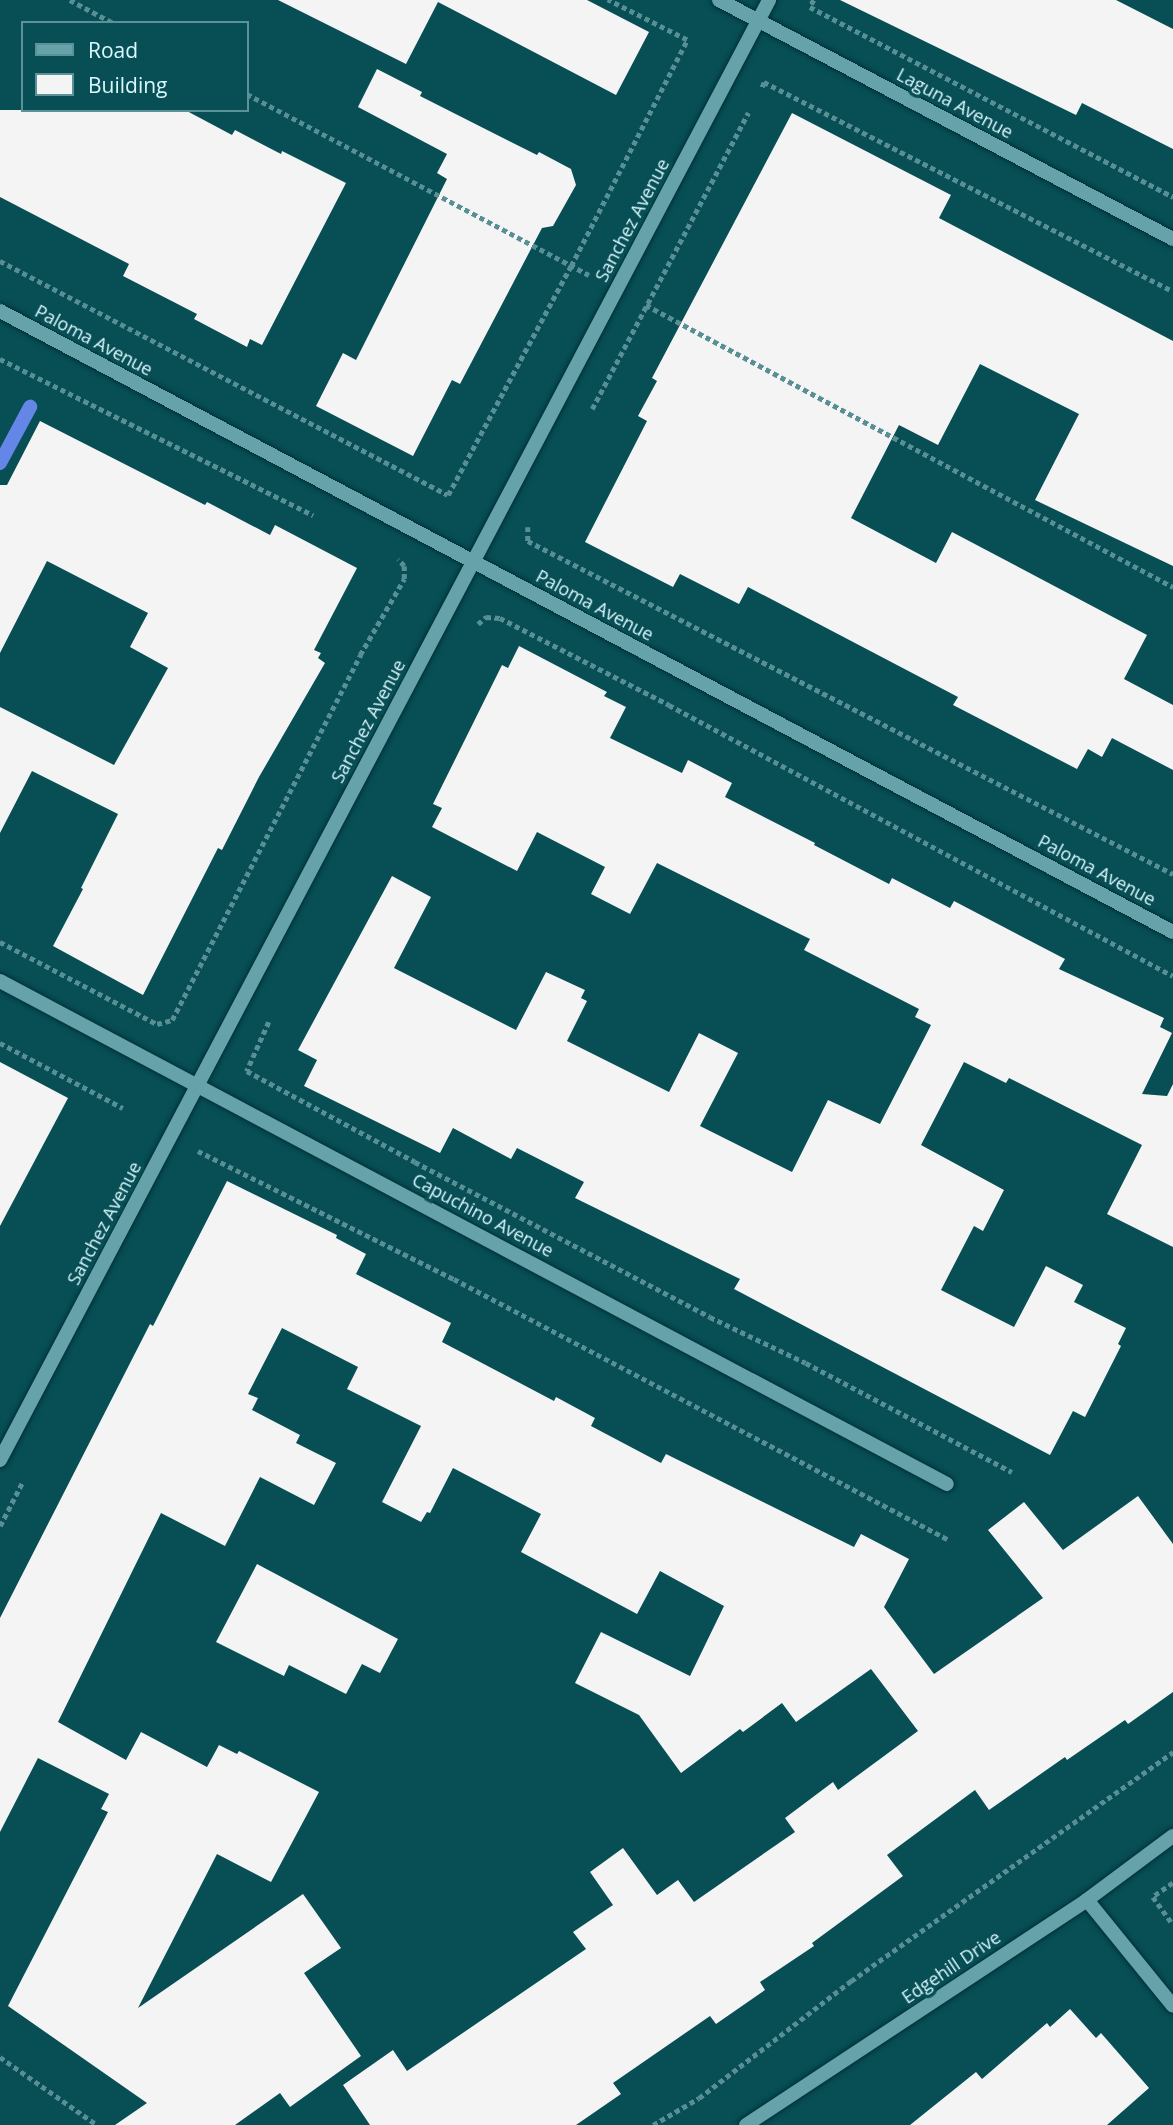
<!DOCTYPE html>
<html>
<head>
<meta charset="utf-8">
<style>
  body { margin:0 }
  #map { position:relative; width:1173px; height:2125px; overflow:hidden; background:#074e55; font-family:"Open Sans",sans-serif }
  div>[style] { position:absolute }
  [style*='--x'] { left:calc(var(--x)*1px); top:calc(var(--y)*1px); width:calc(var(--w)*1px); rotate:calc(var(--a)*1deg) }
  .stream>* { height:14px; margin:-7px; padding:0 7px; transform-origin:7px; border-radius:7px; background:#6386e7 }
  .building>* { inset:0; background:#f4f4f4 }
  .path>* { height:4.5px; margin-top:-2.25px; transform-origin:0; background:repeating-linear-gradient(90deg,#578f95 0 5px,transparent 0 8.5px) }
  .roads { filter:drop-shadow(0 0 2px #003137) drop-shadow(0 0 2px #003137) }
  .street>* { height:14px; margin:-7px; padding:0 7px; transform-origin:7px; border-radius:7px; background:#66a2aa }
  span { translate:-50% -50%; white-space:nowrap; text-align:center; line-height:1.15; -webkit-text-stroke:7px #074e55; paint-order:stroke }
  .street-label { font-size:18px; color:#daf8fd }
  .legend { position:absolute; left:21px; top:21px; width:228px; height:91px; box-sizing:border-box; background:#074e55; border:2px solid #5b9298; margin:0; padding:9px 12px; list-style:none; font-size:21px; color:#daf8fd }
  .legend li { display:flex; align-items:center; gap:14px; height:35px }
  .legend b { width:35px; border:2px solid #5b9298 }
</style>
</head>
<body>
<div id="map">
  <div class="stream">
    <div style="--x:0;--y:463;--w:64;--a:-61.8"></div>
  </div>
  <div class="building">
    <div style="clip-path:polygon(278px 0,587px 0,649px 32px,616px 95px,438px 2px,406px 64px)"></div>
    <div style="clip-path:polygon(840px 0,1116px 0,1173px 29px,1173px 149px,1082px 103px,1076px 115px)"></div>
    <div style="clip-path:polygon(377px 69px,422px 92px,420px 96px,537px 155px,539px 152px,571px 169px,576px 185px,553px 226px,542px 228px,460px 384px,452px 380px,413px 456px,316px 406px,343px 353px,356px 360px,447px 179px,437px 173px,447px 154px,358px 107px)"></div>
    <div style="clip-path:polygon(0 110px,185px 110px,232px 135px,235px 130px,281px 154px,282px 151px,346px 183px,262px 345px,250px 339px,247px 347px,194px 319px,197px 314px,123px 276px,129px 264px,0 197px)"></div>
    <div style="clip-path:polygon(792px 113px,951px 195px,939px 218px,1173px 341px,1173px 566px,1035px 500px,1079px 414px,980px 364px,938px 445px,899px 425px,851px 518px,936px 563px,952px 532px,1147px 635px,1124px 679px,1173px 705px,1173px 770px,1112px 738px,1102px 757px,1088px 749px,1077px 769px,953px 705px,958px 697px,748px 587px,739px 604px,680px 574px,673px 587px,585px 542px,647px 421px,638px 416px,657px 381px,652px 378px)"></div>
    <div style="clip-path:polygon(40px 421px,205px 505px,207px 502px,270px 535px,275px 525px,357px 568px,314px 650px,321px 653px,318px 658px,325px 663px,259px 777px,222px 850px,218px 848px,143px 995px,53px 946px,83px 889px,81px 888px,118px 814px,32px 771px,0 833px,0 707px,114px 765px,168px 668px,130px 647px,148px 613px,47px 561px,0 653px,0 485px,7px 485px)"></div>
    <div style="clip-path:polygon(519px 646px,607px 692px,604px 696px,626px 707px,610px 738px,682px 773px,688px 760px,732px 783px,725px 797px,815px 843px,814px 845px,889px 884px,892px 878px,950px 908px,954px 901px,1065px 959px,1059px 969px,1164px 1018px,1160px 1027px,1172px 1033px,1142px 1094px,1167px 1096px,1173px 1084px,1173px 1247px,1107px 1214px,1142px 1145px,1009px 1078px,1006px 1083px,964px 1062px,921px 1145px,1004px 1190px,983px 1231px,974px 1226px,941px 1290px,1014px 1327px,1046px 1266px,1083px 1285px,1074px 1302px,1126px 1328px,1118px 1344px,1121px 1346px,1085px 1417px,1073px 1411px,1050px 1455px,734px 1289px,740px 1279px,575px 1198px,584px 1182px,517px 1148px,511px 1159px,453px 1128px,440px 1153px,304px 1086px,317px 1060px,298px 1050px,392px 876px,431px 897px,394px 968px,516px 1030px,546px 972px,585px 990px,581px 998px,587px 1001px,567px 1041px,669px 1092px,699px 1033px,738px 1053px,700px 1126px,792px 1172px,828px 1100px,880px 1124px,931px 1025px,915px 1017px,919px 1009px,804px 950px,810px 939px,657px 863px,630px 914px,591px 894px,605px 867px,537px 832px,517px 871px,432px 827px,442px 808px,433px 804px,502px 665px,508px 668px)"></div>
    <div style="clip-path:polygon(0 1062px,68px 1098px,0 1226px)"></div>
    <div style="clip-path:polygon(227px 1181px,337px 1235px,336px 1238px,366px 1254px,356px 1274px,451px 1323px,442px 1342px,554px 1401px,556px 1397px,595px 1418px,591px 1426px,661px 1463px,666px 1454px,854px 1547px,861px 1534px,909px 1559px,884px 1607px,934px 1674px,1043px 1598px,988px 1530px,1024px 1502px,1063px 1550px,1138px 1496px,1173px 1544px,1173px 1692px,1128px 1724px,1125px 1720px,1067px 1760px,1065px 1757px,989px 1810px,975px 1790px,887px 1855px,903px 1876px,812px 1943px,814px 1946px,760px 1982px,765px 1990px,716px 2024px,710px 2016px,613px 2083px,621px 2094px,576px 2125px,370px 2125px,343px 2085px,393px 2050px,407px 2071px,586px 1949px,573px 1932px,613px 1905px,590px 1872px,623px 1848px,657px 1895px,678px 1880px,694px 1902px,795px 1832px,785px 1818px,833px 1782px,838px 1790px,918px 1731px,871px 1669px,796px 1722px,782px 1703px,743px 1732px,740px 1729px,681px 1773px,639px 1715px,575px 1683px,601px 1632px,690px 1676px,724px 1606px,660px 1571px,637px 1614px,521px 1552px,541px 1514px,453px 1468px,430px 1513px,427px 1512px,421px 1522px,382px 1502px,421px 1426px,347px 1389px,358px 1367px,282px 1328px,248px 1394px,258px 1398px,252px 1410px,300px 1435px,296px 1443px,336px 1463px,314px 1505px,260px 1477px,225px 1546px,161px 1513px,58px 1722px,126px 1760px,141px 1732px,207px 1767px,219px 1745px,237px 1754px,239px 1751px,319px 1792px,271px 1882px,217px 1854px,138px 2008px,303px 1894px,341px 1948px,304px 1973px,361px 2056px,290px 2107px,280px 2093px,235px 2125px,115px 2125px,147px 2103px,8px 2006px,108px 1812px,101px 1809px,109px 1794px,38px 1758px,0 1832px,0 1618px,150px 1324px,153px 1326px)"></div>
    <div style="clip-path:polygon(257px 1564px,398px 1639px,380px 1673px,362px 1664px,346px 1694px,289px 1665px,284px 1676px,216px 1642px)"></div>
    <div style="clip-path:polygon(1070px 2009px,1096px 2038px,1101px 2033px,1149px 2088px,1107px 2125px,910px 2125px,976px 2072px,982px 2079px,1047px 2023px,1050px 2027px)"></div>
  </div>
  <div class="path">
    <div style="--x:70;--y:0;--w:49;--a:28.1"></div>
    <div style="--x:814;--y:0;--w:8;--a:120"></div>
    <div style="--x:810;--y:7;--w:410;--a:27.6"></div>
    <div style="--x:762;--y:87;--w:5;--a:-68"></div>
    <div style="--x:764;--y:82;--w:459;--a:27.1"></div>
    <div style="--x:247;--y:94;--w:387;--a:27.9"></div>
    <div style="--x:0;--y:261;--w:505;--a:27.58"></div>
    <div style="--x:448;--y:495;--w:260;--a:-61.8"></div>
    <div style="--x:571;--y:266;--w:254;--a:-62.8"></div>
    <div style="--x:687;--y:40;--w:89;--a:-153.1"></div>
    <div style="--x:646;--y:305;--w:598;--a:28.15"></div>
    <div style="--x:0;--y:359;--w:350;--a:26.5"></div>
    <div style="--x:592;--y:409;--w:335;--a:-62.2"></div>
    <div style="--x:528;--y:527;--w:14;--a:90"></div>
    <div style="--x:528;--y:541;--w:726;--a:27.31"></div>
    <div style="--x:478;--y:624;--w:11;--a:-41"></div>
    <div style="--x:486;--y:617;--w:14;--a:4"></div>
    <div style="--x:500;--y:618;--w:190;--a:27.2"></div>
    <div style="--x:669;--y:705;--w:572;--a:28.27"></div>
    <div style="--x:0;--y:942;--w:177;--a:27.6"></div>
    <div style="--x:157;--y:1024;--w:16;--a:-15"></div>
    <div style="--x:172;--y:1020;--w:411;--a:-62.7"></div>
    <div style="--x:360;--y:655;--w:88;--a:-59.9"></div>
    <div style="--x:404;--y:579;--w:13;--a:-90"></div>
    <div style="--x:404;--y:566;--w:9;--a:-131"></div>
    <div style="--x:269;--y:1022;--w:54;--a:114.2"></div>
    <div style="--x:247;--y:1071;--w:191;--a:28.4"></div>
    <div style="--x:415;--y:1162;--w:333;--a:27.7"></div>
    <div style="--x:710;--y:1317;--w:106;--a:25.6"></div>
    <div style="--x:806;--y:1363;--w:233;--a:27.9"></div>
    <div style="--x:0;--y:1043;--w:139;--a:27.9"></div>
    <div style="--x:198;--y:1151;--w:286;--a:26.6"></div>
    <div style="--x:454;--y:1279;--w:560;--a:27.8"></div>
    <div style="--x:0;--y:1526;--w:48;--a:-62.9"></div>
    <div style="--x:1173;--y:1883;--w:24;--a:145"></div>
    <div style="--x:1153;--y:1897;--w:34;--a:54"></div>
    <div style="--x:0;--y:2057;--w:118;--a:35"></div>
    <div style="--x:653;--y:2125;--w:53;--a:-30.4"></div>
    <div style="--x:699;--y:2098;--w:192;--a:-37.6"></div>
    <div style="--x:851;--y:1981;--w:395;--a:-35.4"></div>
  </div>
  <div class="roads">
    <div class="street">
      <div style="--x:719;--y:0;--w:513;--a:27.76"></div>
      <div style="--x:0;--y:311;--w:1327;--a:27.9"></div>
      <div style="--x:0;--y:981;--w:1072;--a:27.98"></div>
      <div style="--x:0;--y:1460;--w:1650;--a:-62.22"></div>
      <div style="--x:1087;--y:1900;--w:136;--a:50.9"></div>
      <div style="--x:746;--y:2125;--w:409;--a:-33.4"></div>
      <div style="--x:1087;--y:1900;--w:107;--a:-36.7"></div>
    </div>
  </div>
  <div class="street-label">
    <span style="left:955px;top:103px;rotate:28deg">Laguna Avenue</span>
    <span style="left:632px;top:220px;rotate:-62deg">Sanchez Avenue</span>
    <span style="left:94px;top:340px;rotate:28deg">Paloma Avenue</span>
    <span style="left:595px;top:605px;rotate:28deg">Paloma Avenue</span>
    <span style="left:368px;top:721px;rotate:-62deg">Sanchez Avenue</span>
    <span style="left:1097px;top:870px;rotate:28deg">Paloma Avenue</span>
    <span style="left:483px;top:1215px;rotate:28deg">Capuchino Avenue</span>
    <span style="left:104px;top:1223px;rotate:-62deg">Sanchez Avenue</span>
    <span style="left:951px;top:1967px;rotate:-34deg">Edgehill Drive</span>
  </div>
  <ul class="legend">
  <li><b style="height:9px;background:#66a2aa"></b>Road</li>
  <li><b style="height:19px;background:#f4f4f4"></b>Building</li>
  </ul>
</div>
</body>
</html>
